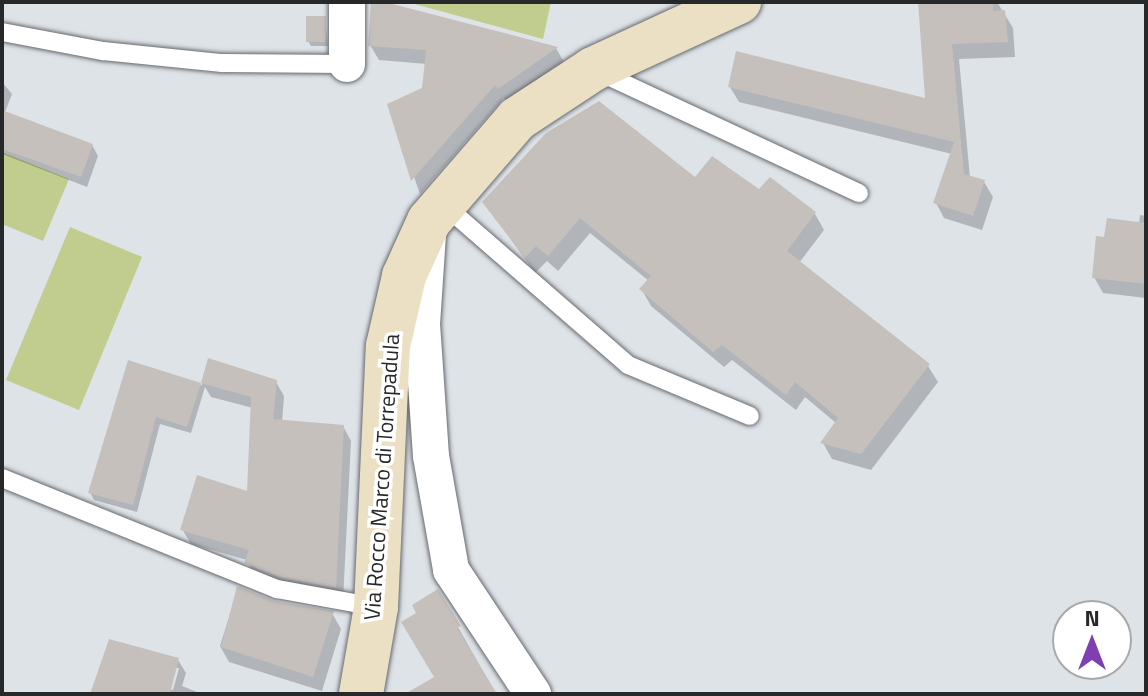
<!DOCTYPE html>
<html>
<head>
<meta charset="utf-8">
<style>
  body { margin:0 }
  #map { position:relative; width:1148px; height:696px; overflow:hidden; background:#dee3e8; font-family:"Titillium Web",sans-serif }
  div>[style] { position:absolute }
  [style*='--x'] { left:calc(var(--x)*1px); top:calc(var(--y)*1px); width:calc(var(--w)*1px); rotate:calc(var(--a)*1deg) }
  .green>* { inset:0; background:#c1cc8f }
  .shadow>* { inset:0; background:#0003 }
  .building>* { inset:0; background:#c6c0bc }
  .roads { filter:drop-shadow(0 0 2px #666a6f) drop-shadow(0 0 2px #666a6f) }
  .lane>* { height:18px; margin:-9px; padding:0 9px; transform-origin:9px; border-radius:9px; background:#fff }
  .street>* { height:36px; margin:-18px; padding:0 18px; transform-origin:18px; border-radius:18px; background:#fff }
  .secondary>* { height:44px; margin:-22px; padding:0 22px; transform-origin:22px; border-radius:22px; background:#ece0c4 }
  span { translate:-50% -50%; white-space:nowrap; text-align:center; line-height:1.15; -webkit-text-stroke:7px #fff; paint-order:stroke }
  .street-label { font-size:22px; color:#26282a }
  .frame { position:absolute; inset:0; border:4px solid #26282a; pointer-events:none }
  .north { position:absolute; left:1052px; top:600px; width:80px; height:80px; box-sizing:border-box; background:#fff; border:2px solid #a8a9aa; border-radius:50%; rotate:0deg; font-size:22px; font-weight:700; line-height:32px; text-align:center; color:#26282a }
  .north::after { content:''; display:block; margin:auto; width:28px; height:36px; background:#7f3eb2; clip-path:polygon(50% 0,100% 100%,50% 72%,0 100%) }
</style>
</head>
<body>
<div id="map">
  <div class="green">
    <div style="clip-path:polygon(407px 2px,551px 2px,543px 39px)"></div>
    <div style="clip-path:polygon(2px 152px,69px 179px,43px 241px,2px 224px)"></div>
    <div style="clip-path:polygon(70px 227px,142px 257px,79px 410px,6px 380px)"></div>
  </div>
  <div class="shadow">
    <div style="clip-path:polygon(373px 2px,556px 48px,564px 62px,508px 103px,504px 98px,420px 194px,389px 105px,424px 89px,427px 64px,379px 60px,370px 45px)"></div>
    <div style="clip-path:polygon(920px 2px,997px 2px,1013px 28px,1015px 57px,959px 59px,970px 178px,984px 182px,993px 197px,982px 230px,944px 218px,936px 203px,952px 154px,739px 102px,730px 87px,927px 100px)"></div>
    <div style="clip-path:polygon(325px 18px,328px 46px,311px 46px,308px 41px)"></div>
    <div style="clip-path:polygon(2px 82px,12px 94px,5px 112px,92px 145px,98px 156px,87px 187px,2px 154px)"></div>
    <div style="clip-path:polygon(695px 180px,760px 192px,815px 214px,824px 230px,799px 263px,928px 366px,938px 382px,871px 470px,832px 459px,823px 443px,836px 423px,805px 397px,796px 410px,732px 360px,724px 367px,651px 306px,642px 290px,649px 281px,590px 233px,558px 271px,547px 261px,535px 273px,484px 202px)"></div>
    <div style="clip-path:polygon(1140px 215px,1146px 216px,1146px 298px,1103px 293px,1094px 277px,1106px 239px,1139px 224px)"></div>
    <div style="clip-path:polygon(209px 360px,276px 382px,284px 396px,282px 422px,343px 426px,351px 441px,343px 601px,255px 577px,247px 560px,191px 544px,182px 529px,249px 493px,253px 408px,211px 397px,205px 387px,191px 433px,160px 424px,137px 512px,94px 500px,90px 492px,129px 362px,202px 385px)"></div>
    <div style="clip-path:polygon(238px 588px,274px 603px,332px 613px,341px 629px,322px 691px,229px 662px,220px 646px)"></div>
    <div style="clip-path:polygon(438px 592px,496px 694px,417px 694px,437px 678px)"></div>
    <div style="clip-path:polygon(evenodd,178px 660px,186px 673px,182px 686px,202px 694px,92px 694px,178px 660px,175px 668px,179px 668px,173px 690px,169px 689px,175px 668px)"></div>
  </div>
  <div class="building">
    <div style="clip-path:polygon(371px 2px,385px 2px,558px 47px,498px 89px,495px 85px,411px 181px,387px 104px,422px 88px,426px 50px,368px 46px)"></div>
    <div style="clip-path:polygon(918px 2px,993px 2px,993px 11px,1005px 10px,1008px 42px,952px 44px,964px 174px,985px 180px,973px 216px,933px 203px,954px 142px,728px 87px,736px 51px,925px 98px)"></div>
    <div style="clip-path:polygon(306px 16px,326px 16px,326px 42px,306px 42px)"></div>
    <div style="clip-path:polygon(599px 101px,695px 177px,712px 156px,759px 189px,770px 177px,816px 212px,787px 251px,930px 364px,861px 454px,820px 443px,838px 418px,795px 382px,786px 395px,722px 345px,713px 352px,639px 289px,651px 276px,580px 218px,548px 256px,536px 246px,525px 258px,482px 202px,546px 133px)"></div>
    <div style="clip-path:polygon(2px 110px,93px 144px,81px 177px,2px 149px)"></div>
    <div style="clip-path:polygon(1107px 218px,1146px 223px,1146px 284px,1092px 278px,1096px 236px,1104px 237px)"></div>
    <div style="clip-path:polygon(208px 358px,277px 380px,273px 419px,344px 425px,336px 588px,280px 577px,244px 563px,249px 550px,180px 530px,197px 475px,247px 491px,251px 397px,201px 383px)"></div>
    <div style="clip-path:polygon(128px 360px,201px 383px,187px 427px,156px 417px,133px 505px,88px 493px)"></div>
    <div style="clip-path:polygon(237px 586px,275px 601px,334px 611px,313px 677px,221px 647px)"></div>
    <div style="clip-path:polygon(438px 589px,461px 626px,457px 628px,497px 694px,405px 694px,434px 677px,401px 622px,416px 613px,412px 605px)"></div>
    <div style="clip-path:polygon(109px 639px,179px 658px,170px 694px,90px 694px)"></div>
  </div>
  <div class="roads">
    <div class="lane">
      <div style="--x:2;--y:32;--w:103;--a:10.7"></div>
      <div style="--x:103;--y:51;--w:120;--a:5.8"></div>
      <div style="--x:222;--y:63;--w:125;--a:0.5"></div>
      <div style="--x:597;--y:71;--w:289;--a:25"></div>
      <div style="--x:443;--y:204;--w:245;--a:41"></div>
      <div style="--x:628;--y:365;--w:132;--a:22.7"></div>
      <div style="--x:2;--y:478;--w:297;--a:22"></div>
      <div style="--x:277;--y:589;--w:101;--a:10.3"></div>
    </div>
    <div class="street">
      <div style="--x:347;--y:2;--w:62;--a:90"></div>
      <div style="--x:428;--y:234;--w:90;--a:93.8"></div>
      <div style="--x:422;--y:324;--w:132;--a:86.1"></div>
      <div style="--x:431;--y:456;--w:116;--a:80"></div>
      <div style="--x:451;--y:570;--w:149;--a:56.5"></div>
    </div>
    <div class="secondary">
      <div style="--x:361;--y:694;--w:88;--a:-80.2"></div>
      <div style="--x:376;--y:607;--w:261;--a:-87.4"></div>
      <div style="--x:388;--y:346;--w:72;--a:-77.1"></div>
      <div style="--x:404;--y:276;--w:60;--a:-65.6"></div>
      <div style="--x:429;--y:221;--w:135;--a:-49.2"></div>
      <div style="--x:517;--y:119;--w:91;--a:-33.3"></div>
      <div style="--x:593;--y:69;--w:161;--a:-24.7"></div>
    </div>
  </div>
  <div class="street-label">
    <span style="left:382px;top:477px;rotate:-86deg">Via Rocco Marco di Torrepadula</span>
  </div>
  <div class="frame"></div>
  <div class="north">N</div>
</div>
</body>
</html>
